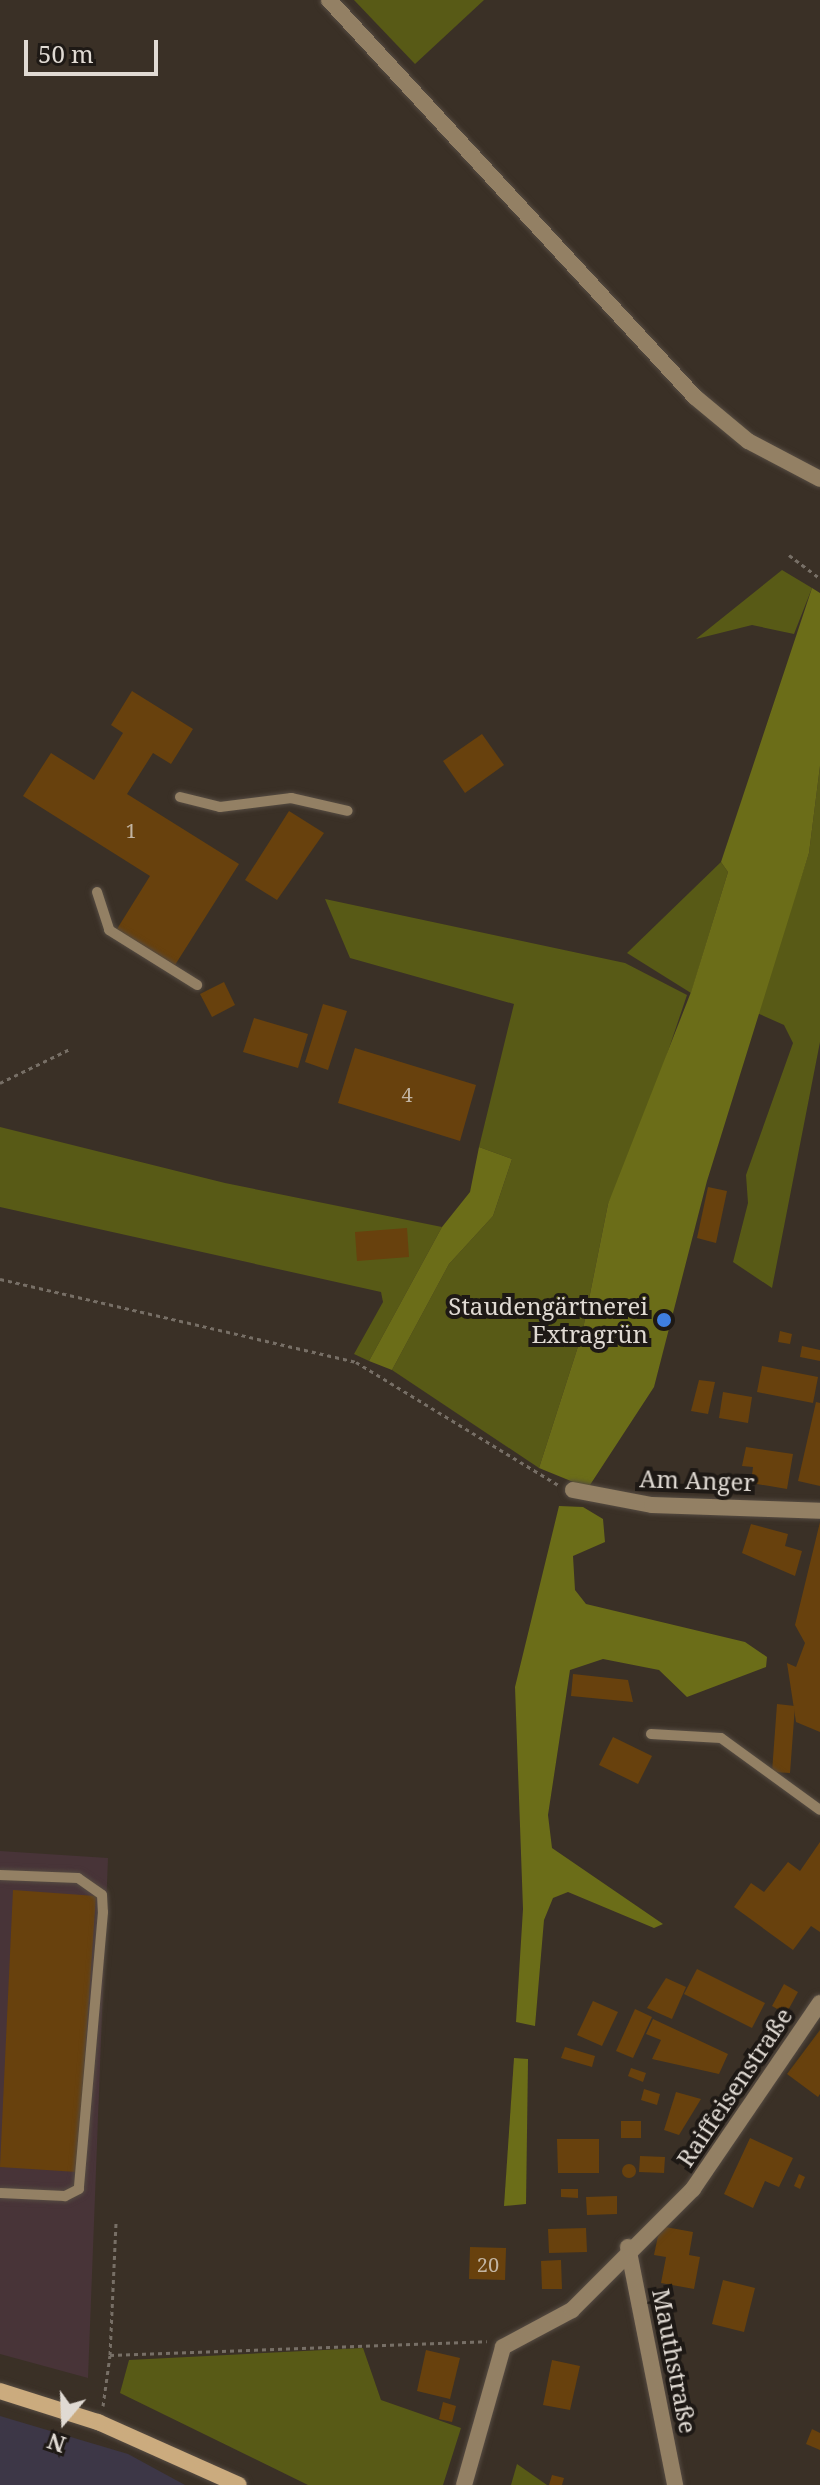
<!DOCTYPE html>
<html>
<head>
<meta charset="utf-8">
<style>
  body { margin:0 }
  #map { position:relative; width:820px; height:2485px; overflow:hidden; background:#3a3026; font-family:"Noto Serif",serif }
  div>[style] { position:absolute }
  [style*='--x'] { left:calc(var(--x)*1px); top:calc(var(--y)*1px); width:calc(var(--w)*1px); rotate:calc(var(--a)*1deg) }
  .commercial>* { inset:0; background:#3d3747 }
  .industrial>* { inset:0; background:#483438 }
  .green>* { inset:0; background:#585a16 }
  .forest>* { inset:0; background:#6b6d18 }
  .building>* { inset:0; background:#68410d }
  .round { border-radius:50% }
  .path>* { height:3px; margin-top:-1.5px; transform-origin:0; background:repeating-linear-gradient(90deg,#776f66 0 4px,transparent 0 8px) }
  .roads { filter:drop-shadow(0 0 2px #554b42) drop-shadow(0 0 2px #554b42) }
  .lane>* { height:10px; margin:-5px; padding:0 5px; transform-origin:5px; border-radius:5px; background:#938064 }
  .street>* { height:16px; margin:-8px; padding:0 8px; transform-origin:8px; border-radius:8px; background:#938064 }
  .secondary>* { height:16px; margin:-8px; padding:0 8px; transform-origin:8px; border-radius:8px; background:#cbab7e }
  .dots>* { width:22px; height:22px; translate:-50% -50%; box-sizing:border-box; border:4px solid #1e1915; border-radius:50% }
  span { translate:-50% -50%; white-space:nowrap; text-align:center; line-height:1.15; -webkit-text-stroke:8px #1e1915; paint-order:stroke }
  .number-label { font-size:20px; color:#c2b4a2 }
  .number-label span { -webkit-text-stroke-width:0 }
  .poi-label { font-size:24px; color:#e0dad3 }
  .right { translate:-100% -50%; text-align:right }
  .street-label { font-size:24px; color:#e0dad3 }
  .north { position:absolute; left:24px; top:2381px; width:80px; height:80px; -webkit-text-stroke:6px #1e1915; paint-order:stroke; rotate:199deg; font-size:22px; font-weight:700; line-height:32px; text-align:center; color:#e0dad3 }
  .north::after { content:''; display:block; margin:auto; width:28px; height:36px; background:#e0dad3; clip-path:polygon(50% 0,100% 100%,50% 72%,0 100%) }
  .scale { position:absolute; left:24px; top:40px; width:134px; height:36px; box-sizing:border-box; border:4px solid #e0dad3; border-top:0; padding-left:10px; font-size:24px; line-height:28px; white-space:nowrap; color:#e0dad3; -webkit-text-stroke:6px #1e1915; paint-order:stroke }
</style>
</head>
<body>
<div id="map">
  <div class="commercial">
    <div style="clip-path:polygon(0 2416px,128px 2454px,185px 2485px,0 2485px)"></div>
  </div>
  <div class="industrial">
    <div style="clip-path:polygon(0 1851px,108px 1858px,88px 2378px,0 2354px)"></div>
  </div>
  <div class="green">
    <div style="clip-path:polygon(354px 0,484px 0,415px 64px)"></div>
    <div style="clip-path:polygon(782px 570px,812px 588px,794px 634px,752px 625px,696px 639px)"></div>
    <div style="clip-path:polygon(820px 766px,820px 1042px,772px 1288px,733px 1262px,748px 1203px,746px 1175px,793px 1043px,784px 1025px,757px 1013px,809px 853px)"></div>
    <div style="clip-path:polygon(721px 862px,728px 872px,691px 993px,627px 953px)"></div>
    <div style="clip-path:polygon(325px 899px,625px 963px,687px 995px,633px 1155px,608px 1204px,582px 1334px,539px 1468px,392px 1370px,449px 1264px,493px 1216px,512px 1159px,479px 1147px,514px 1004px,350px 958px)"></div>
    <div style="clip-path:polygon(0 1127px,225px 1183px,442px 1227px,369px 1361px,354px 1354px,383px 1302px,381px 1292px,0 1207px)"></div>
    <div style="clip-path:polygon(363px 2348px,381px 2400px,461px 2428px,443px 2485px,308px 2485px,120px 2393px,129px 2360px)"></div>
    <div style="clip-path:polygon(517px 2464px,547px 2485px,511px 2485px)"></div>
  </div>
  <div class="forest">
    <div style="clip-path:polygon(812px 588px,820px 593px,820px 766px,809px 853px,707px 1181px,654px 1387px,588px 1488px,539px 1468px,582px 1334px,608px 1204px,691px 992px,728px 872px,721px 862px)"></div>
    <div style="clip-path:polygon(479px 1147px,512px 1159px,493px 1216px,449px 1264px,392px 1370px,369px 1361px,442px 1227px,470px 1192px)"></div>
    <div style="clip-path:polygon(559px 1506px,583px 1507px,603px 1519px,605px 1542px,573px 1556px,575px 1590px,586px 1604px,745px 1642px,767px 1657px,766px 1667px,687px 1697px,659px 1670px,603px 1659px,570px 1670px,548px 1815px,552px 1848px,663px 1924px,654px 1928px,568px 1892px,553px 1898px,544px 1920px,535px 2026px,516px 2022px,523px 1909px,515px 1687px)"></div>
    <div style="clip-path:polygon(514px 2058px,528px 2059px,526px 2204px,504px 2206px)"></div>
  </div>
  <div class="building">
    <div style="clip-path:polygon(132px 691px,193px 729px,171px 764px,153px 753px,127px 794px,239px 864px,175px 965px,117px 929px,150px 876px,23px 796px,51px 753px,94px 780px,123px 733px,111px 725px)"></div>
    <div style="clip-path:polygon(482px 734px,504px 765px,465px 793px,443px 761px)"></div>
    <div style="clip-path:polygon(289px 811px,324px 833px,277px 900px,245px 880px)"></div>
    <div style="clip-path:polygon(224px 982px,235px 1005px,212px 1017px,200px 994px)"></div>
    <div style="clip-path:polygon(323px 1004px,347px 1011px,328px 1070px,305px 1062px)"></div>
    <div style="clip-path:polygon(254px 1018px,308px 1034px,298px 1068px,243px 1052px)"></div>
    <div style="clip-path:polygon(355px 1048px,476px 1085px,460px 1141px,338px 1103px)"></div>
    <div style="clip-path:polygon(708px 1187px,727px 1191px,716px 1243px,697px 1238px)"></div>
    <div style="clip-path:polygon(407px 1228px,409px 1257px,357px 1261px,355px 1232px)"></div>
    <div style="clip-path:polygon(780px 1331px,792px 1334px,790px 1344px,778px 1342px)"></div>
    <div style="clip-path:polygon(802px 1346px,820px 1350px,820px 1361px,800px 1357px)"></div>
    <div style="clip-path:polygon(762px 1366px,818px 1377px,813px 1403px,757px 1392px)"></div>
    <div style="clip-path:polygon(699px 1380px,715px 1382px,708px 1414px,691px 1411px)"></div>
    <div style="clip-path:polygon(723px 1392px,752px 1397px,748px 1423px,719px 1418px)"></div>
    <div style="clip-path:polygon(816px 1402px,820px 1403px,820px 1486px,798px 1481px)"></div>
    <div style="clip-path:polygon(746px 1447px,793px 1454px,787px 1489px,751px 1483px,753px 1467px,742px 1466px)"></div>
    <div style="clip-path:polygon(820px 1522px,820px 1732px,796px 1722px,787px 1663px,796px 1667px,805px 1643px,795px 1625px)"></div>
    <div style="clip-path:polygon(751px 1524px,788px 1534px,785px 1546px,802px 1551px,795px 1576px,742px 1553px)"></div>
    <div style="clip-path:polygon(573px 1674px,628px 1680px,633px 1702px,571px 1696px)"></div>
    <div style="clip-path:polygon(777px 1704px,795px 1706px,790px 1773px,772px 1772px)"></div>
    <div style="clip-path:polygon(613px 1737px,652px 1756px,638px 1784px,599px 1765px)"></div>
    <div style="clip-path:polygon(820px 1842px,820px 1932px,811px 1926px,793px 1950px,734px 1907px,751px 1883px,764px 1892px,788px 1862px,800px 1871px)"></div>
    <div style="clip-path:polygon(13px 1890px,96px 1896px,77px 2172px,0 2167px)"></div>
    <div style="clip-path:polygon(697px 1969px,765px 2003px,752px 2028px,684px 1994px)"></div>
    <div style="clip-path:polygon(666px 1978px,686px 1987px,672px 2019px,647px 2008px)"></div>
    <div style="clip-path:polygon(784px 1984px,798px 1992px,786px 2014px,772px 2006px)"></div>
    <div style="clip-path:polygon(593px 2001px,618px 2012px,602px 2046px,577px 2035px)"></div>
    <div style="clip-path:polygon(635px 2009px,652px 2017px,633px 2058px,616px 2051px)"></div>
    <div style="clip-path:polygon(653px 2019px,728px 2054px,719px 2074px,652px 2059px,661px 2040px,646px 2034px)"></div>
    <div style="clip-path:polygon(820px 2030px,820px 2094px,818px 2097px,787px 2074px)"></div>
    <div style="clip-path:polygon(565px 2047px,595px 2056px,592px 2067px,561px 2058px)"></div>
    <div style="clip-path:polygon(631px 2068px,646px 2073px,643px 2082px,628px 2076px)"></div>
    <div style="clip-path:polygon(644px 2089px,660px 2094px,657px 2105px,641px 2100px)"></div>
    <div style="clip-path:polygon(676px 2092px,701px 2099px,679px 2135px,664px 2130px)"></div>
    <div style="clip-path:polygon(621px 2121px,641px 2121px,641px 2138px,621px 2138px)"></div>
    <div style="clip-path:polygon(750px 2138px,793px 2158px,779px 2187px,765px 2181px,753px 2208px,724px 2194px)"></div>
    <div style="clip-path:polygon(557px 2139px,599px 2139px,599px 2173px,558px 2173px)"></div>
    <div style="clip-path:polygon(640px 2156px,665px 2157px,664px 2173px,639px 2172px)"></div>
    <div class="round" style="left:622px;top:2164px;width:14px;height:14px"></div>
    <div style="clip-path:polygon(799px 2174px,805px 2177px,800px 2189px,794px 2186px)"></div>
    <div style="clip-path:polygon(561px 2189px,578px 2189px,578px 2198px,561px 2197px)"></div>
    <div style="clip-path:polygon(617px 2196px,617px 2214px,587px 2215px,586px 2197px)"></div>
    <div style="clip-path:polygon(660px 2226px,693px 2232px,689px 2255px,700px 2257px,694px 2289px,661px 2283px,666px 2257px,654px 2255px)"></div>
    <div style="clip-path:polygon(586px 2228px,587px 2252px,549px 2253px,548px 2229px)"></div>
    <div style="clip-path:polygon(470px 2247px,506px 2248px,505px 2280px,469px 2279px)"></div>
    <div style="clip-path:polygon(561px 2260px,562px 2289px,542px 2289px,541px 2261px)"></div>
    <div style="clip-path:polygon(723px 2280px,755px 2288px,744px 2332px,712px 2324px)"></div>
    <div style="clip-path:polygon(426px 2350px,460px 2358px,450px 2399px,417px 2391px)"></div>
    <div style="clip-path:polygon(552px 2360px,580px 2366px,570px 2410px,543px 2405px)"></div>
    <div style="clip-path:polygon(443px 2402px,456px 2406px,452px 2422px,439px 2419px)"></div>
    <div style="clip-path:polygon(812px 2429px,820px 2433px,820px 2450px,806px 2444px)"></div>
    <div style="clip-path:polygon(552px 2475px,564px 2478px,562px 2485px,549px 2485px)"></div>
  </div>
  <div class="path">
    <div style="--x:789;--y:555;--w:39;--a:37"></div>
    <div style="--x:0;--y:1083;--w:78;--a:-25.9"></div>
    <div style="--x:0;--y:1279;--w:366;--a:13.1"></div>
    <div style="--x:356;--y:1362;--w:237;--a:31.3"></div>
    <div style="--x:110;--y:2355;--w:133;--a:-87.4"></div>
    <div style="--x:103;--y:2406;--w:51;--a:-82.2"></div>
    <div style="--x:110;--y:2355;--w:377;--a:-2.1"></div>
  </div>
  <div class="roads">
    <div class="lane">
      <div style="--x:180;--y:797;--w:41;--a:14"></div>
      <div style="--x:220;--y:807;--w:72;--a:-7.2"></div>
      <div style="--x:291;--y:798;--w:58;--a:12.8"></div>
      <div style="--x:97;--y:892;--w:40;--a:72"></div>
      <div style="--x:109;--y:930;--w:104;--a:32"></div>
      <div style="--x:651;--y:1734;--w:70;--a:3.3"></div>
      <div style="--x:721;--y:1738;--w:122;--a:36"></div>
      <div style="--x:0;--y:1875;--w:78;--a:2.2"></div>
      <div style="--x:78;--y:1878;--w:29;--a:35"></div>
      <div style="--x:102;--y:1895;--w:17;--a:87"></div>
      <div style="--x:103;--y:1912;--w:278;--a:95"></div>
      <div style="--x:79;--y:2189;--w:16;--a:153"></div>
      <div style="--x:65;--y:2196;--w:65;--a:-177.4"></div>
    </div>
    <div class="street">
      <div style="--x:329;--y:0;--w:540;--a:47.33"></div>
      <div style="--x:695;--y:397;--w:69;--a:39.7"></div>
      <div style="--x:748;--y:441;--w:81;--a:27.8"></div>
      <div style="--x:573;--y:1490;--w:80;--a:10.8"></div>
      <div style="--x:652;--y:1505;--w:168;--a:2"></div>
      <div style="--x:628;--y:2247;--w:243;--a:78.8"></div>
      <div style="--x:464;--y:2485;--w:143;--a:-74.2"></div>
      <div style="--x:503;--y:2347;--w:78;--a:-28.2"></div>
      <div style="--x:572;--y:2310;--w:171;--a:-45"></div>
      <div style="--x:693;--y:2189;--w:225;--a:-55.7"></div>
    </div>
    <div class="secondary">
      <div style="--x:0;--y:2391;--w:103;--a:17.6"></div>
      <div style="--x:98;--y:2422;--w:154;--a:24.1"></div>
    </div>
  </div>
  <div class="dots">
    <div style="left:664px;top:1320px;background:#3f7fe0"></div>
  </div>
  <div class="number-label">
    <span style="left:131px;top:830px">1</span>
    <span style="left:407px;top:1094px">4</span>
    <span style="left:488px;top:2264px">20</span>
  </div>
  <div class="poi-label">
    <span class="right" style="left:648px;top:1320px">Staudengärtnerei<br>Extragrün</span>
  </div>
  <div class="street-label">
    <span style="left:697px;top:1480px;rotate:2deg">Am Anger</span>
    <span style="left:734px;top:2087px;rotate:-56deg">Raiffeisenstraße</span>
    <span style="left:675px;top:2361px;rotate:79deg">Mauthstraße</span>
  </div>
  <div class="north">N</div>
  <div class="scale">50 m</div>
</div>
</body>
</html>
